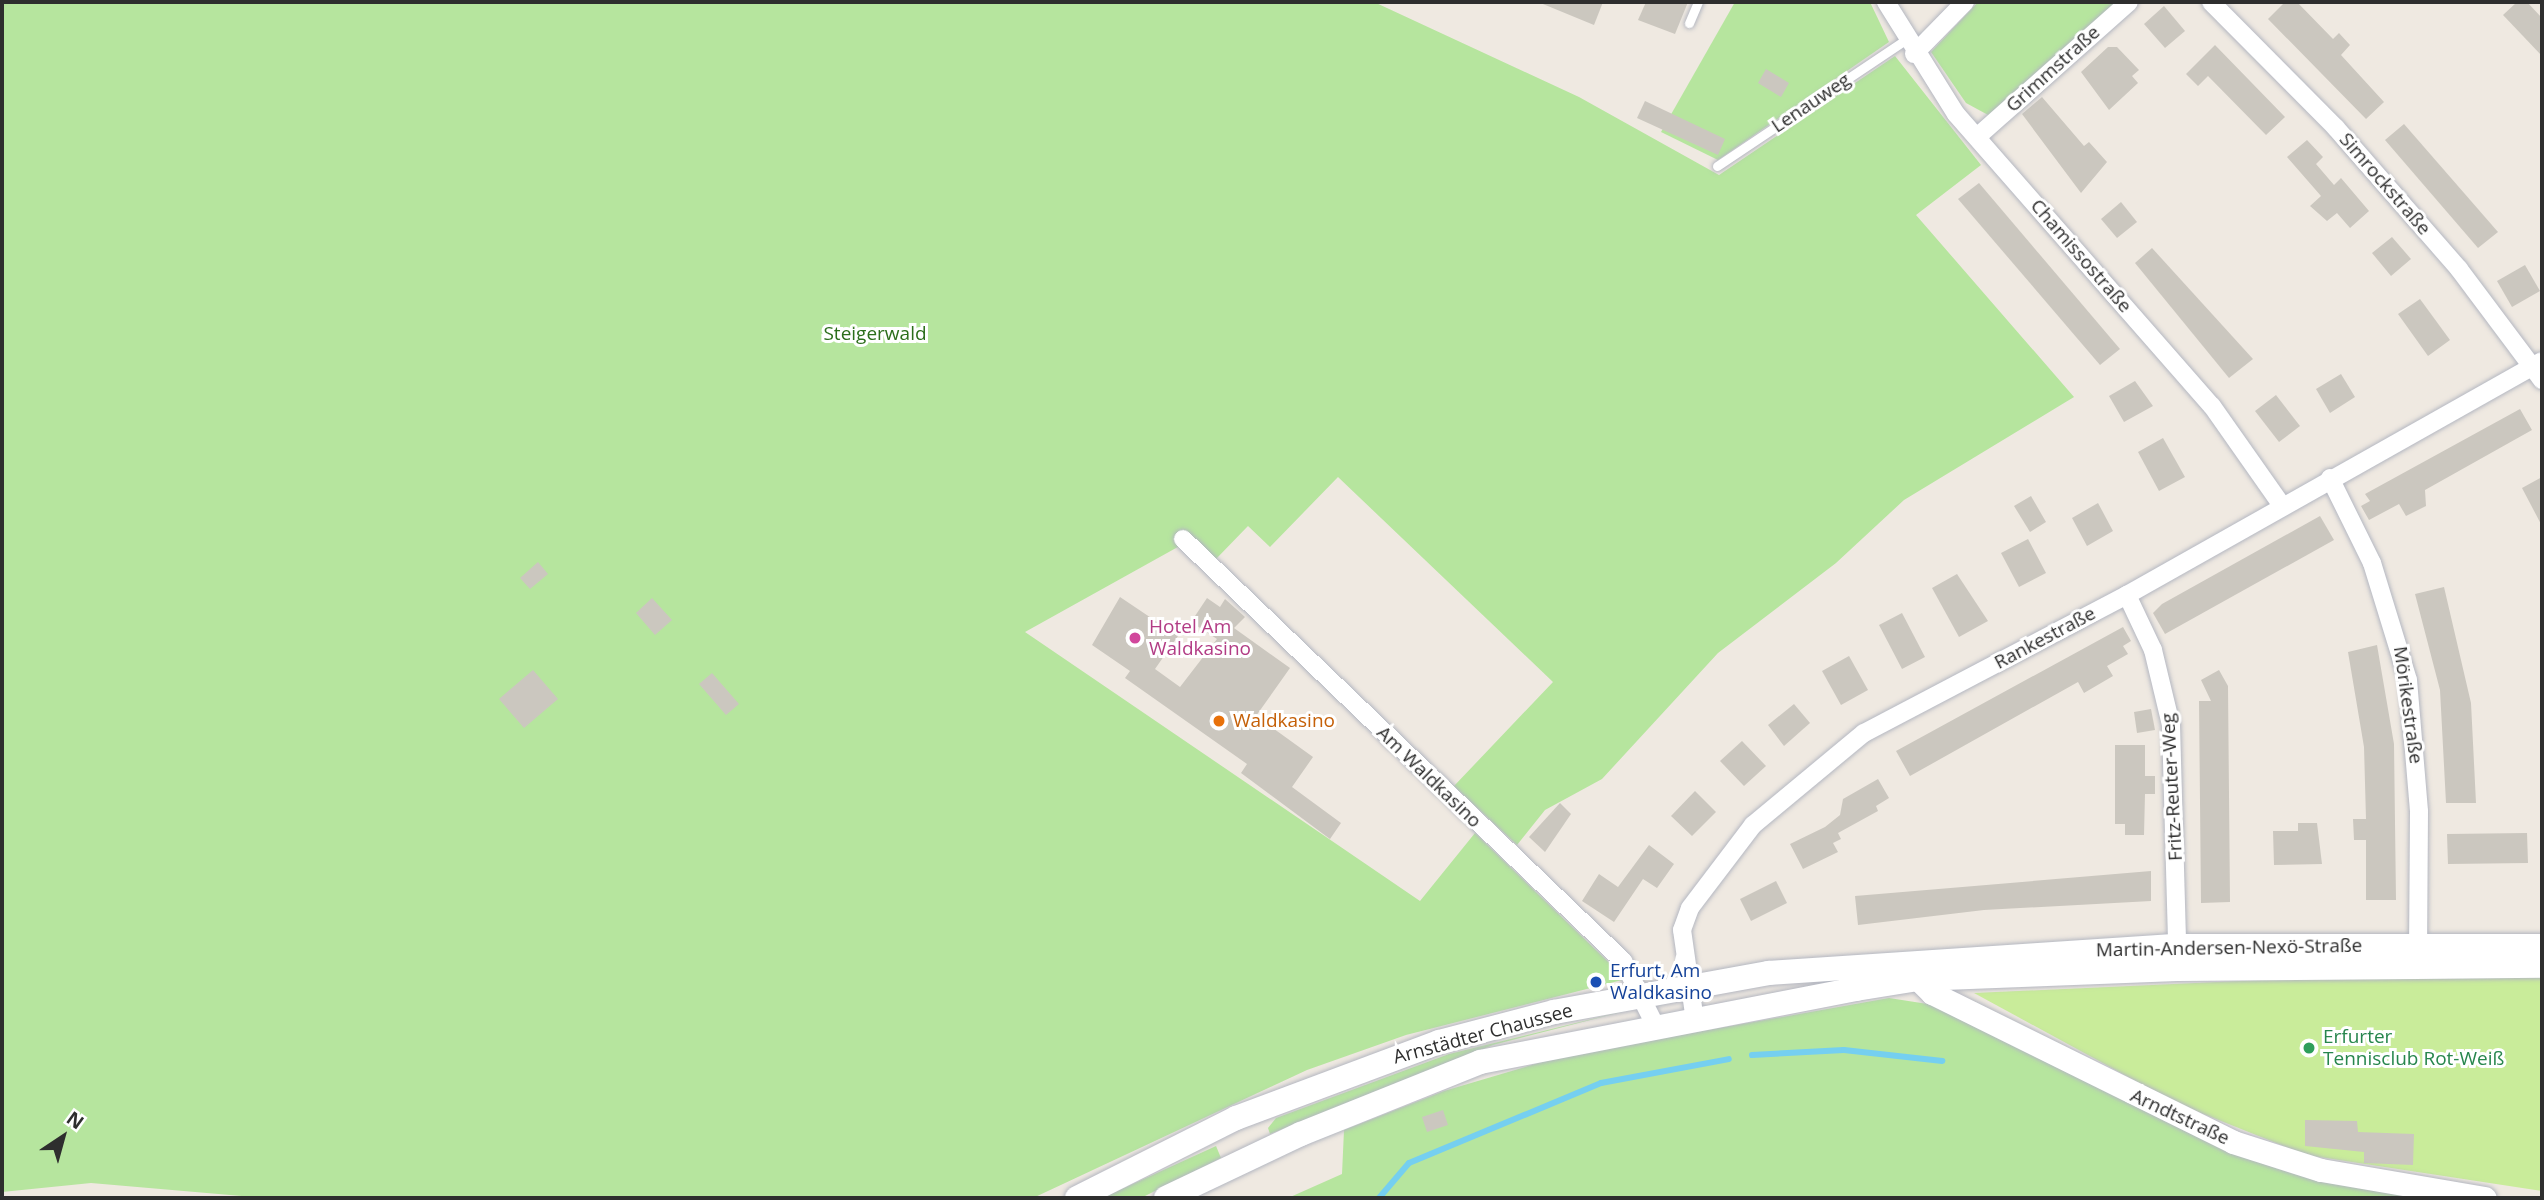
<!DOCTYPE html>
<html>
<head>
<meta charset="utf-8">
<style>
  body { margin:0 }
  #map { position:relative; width:2544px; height:1200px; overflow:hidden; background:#efe9e1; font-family:"Open Sans",sans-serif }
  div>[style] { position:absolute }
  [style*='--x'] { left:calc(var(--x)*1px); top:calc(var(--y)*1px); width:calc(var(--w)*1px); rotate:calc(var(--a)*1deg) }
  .green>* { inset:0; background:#b6e59e }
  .pitch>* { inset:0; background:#c9ec9a }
  .stream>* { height:6px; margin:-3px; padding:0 3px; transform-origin:3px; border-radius:3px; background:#75cff0 }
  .building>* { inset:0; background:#cbc7bf }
  .roads { filter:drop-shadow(0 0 2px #b4b7c1) drop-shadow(0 0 2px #b4b7c1) }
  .service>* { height:9px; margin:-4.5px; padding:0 4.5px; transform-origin:4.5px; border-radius:4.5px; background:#fff }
  .minor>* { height:18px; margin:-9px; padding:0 9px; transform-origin:9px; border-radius:9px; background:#fff }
  .tertiary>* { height:23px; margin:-11.5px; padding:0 11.5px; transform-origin:11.5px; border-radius:11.5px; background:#fff }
  .secondary>* { height:24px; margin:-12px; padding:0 12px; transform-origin:12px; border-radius:12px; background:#fff }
  .dots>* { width:19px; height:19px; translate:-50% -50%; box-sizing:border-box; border:4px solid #fff; border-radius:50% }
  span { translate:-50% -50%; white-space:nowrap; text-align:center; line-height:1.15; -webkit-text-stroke:6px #fff; paint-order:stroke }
  .street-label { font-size:19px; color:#2e2e2e }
  .park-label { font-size:19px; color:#2c6e1b }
  .hotel-label { font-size:19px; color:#b23c85 }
  .left { translate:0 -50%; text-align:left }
  .food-label { font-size:19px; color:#c56008 }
  .transit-label { font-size:19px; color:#164399 }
  .leisure-label { font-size:19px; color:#27864d }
  .frame { position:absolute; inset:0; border:4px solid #2e2e2e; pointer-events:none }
  .north { position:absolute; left:28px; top:1102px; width:70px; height:70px; -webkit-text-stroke:5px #fff; paint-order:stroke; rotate:36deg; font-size:19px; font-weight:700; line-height:28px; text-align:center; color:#2e2e2e }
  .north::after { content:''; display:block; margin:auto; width:24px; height:32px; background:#2e2e2e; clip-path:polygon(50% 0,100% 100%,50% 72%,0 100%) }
</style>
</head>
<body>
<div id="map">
  <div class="green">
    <div style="clip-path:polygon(2px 2px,1374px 2px,1579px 97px,1719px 175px,1895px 56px,1981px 165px,1916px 215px,2074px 397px,1904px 500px,1836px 563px,1718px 653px,1602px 779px,1545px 810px,1517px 845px,1454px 786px,1553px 682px,1338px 477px,1270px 547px,1248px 526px,1216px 559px,1194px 538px,1025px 632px,1420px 901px,1475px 833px,1626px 979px,1406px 1035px,1307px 1070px,1033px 1198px,264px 1198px,91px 1183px,2px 1192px)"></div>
    <div style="clip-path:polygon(1735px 2px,1870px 2px,1889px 42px,1718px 160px,1661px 132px)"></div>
    <div style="clip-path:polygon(1978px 2px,2117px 2px,1990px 116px,1966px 103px,1931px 52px)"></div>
    <div style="clip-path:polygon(1889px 998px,1934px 1005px,2244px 1157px,2294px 1174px,2440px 1198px,1288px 1198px,1342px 1174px,1344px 1130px,1444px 1091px,1562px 1056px)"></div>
    <div style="clip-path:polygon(1637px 1008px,1493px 1045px,1270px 1134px,1268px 1128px,1276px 1118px,1449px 1054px)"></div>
    <div style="clip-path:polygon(1216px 1146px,1221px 1158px,1141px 1198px,1102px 1198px)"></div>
  </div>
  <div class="pitch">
    <div style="clip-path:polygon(2542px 975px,2542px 1191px,2306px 1155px,2176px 1103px,1974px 993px,2329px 977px)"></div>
  </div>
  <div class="stream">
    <div style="--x:1752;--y:1055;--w:92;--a:-3.1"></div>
    <div style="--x:1844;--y:1050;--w:99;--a:6.4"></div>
    <div style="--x:1379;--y:1198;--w:46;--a:-49.4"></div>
    <div style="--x:1409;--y:1163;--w:208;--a:-22.6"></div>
    <div style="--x:1601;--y:1083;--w:130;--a:-10.6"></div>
  </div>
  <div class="building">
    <div style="clip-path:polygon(1538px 2px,1603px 2px,1594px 25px)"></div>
    <div style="clip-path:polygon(1646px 2px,1688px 2px,1675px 34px,1638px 20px)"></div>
    <div style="clip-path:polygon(2285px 2px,2297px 2px,2333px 39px,2339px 33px,2350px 45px,2341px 55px,2384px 102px,2366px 119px,2268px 19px)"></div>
    <div style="clip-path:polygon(2517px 2px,2527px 2px,2542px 18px,2542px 56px,2503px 15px)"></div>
    <div style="clip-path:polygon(2164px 6px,2185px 31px,2165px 48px,2144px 24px)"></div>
    <div style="clip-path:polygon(2215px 45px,2285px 117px,2266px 135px,2208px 76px,2198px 86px,2186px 74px)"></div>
    <div style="clip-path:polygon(2108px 47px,2117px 47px,2139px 70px,2132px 76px,2138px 83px,2109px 110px,2081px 72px)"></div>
    <div style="clip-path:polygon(1766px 69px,1789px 83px,1781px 97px,1758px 83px)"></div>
    <div style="clip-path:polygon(2042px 97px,2084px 146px,2089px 142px,2107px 162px,2081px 193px,2022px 114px)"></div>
    <div style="clip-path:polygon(1645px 101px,1725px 139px,1718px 155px,1637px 118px)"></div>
    <div style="clip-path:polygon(2404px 124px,2498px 232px,2478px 248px,2385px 140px)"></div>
    <div style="clip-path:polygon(2307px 140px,2323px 157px,2316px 164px,2334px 185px,2341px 178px,2369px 211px,2350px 228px,2337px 213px,2327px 221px,2310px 206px,2321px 196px,2287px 157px)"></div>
    <div style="clip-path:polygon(1979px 183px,2120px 349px,2100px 365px,1958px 199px)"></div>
    <div style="clip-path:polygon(2121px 202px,2137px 222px,2117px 238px,2101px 219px)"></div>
    <div style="clip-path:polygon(2392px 237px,2411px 259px,2391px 276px,2372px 253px)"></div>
    <div style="clip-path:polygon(2152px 248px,2253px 359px,2229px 378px,2135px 263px)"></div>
    <div style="clip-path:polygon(2525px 265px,2540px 291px,2512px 307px,2497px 281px)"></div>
    <div style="clip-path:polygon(2420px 299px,2450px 340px,2428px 356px,2398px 314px)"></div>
    <div style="clip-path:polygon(2341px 374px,2355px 397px,2330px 413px,2316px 389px)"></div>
    <div style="clip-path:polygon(2135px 381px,2153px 406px,2124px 422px,2109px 396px)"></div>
    <div style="clip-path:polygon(2276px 395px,2300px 426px,2279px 442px,2255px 411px)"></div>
    <div style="clip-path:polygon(2520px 409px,2532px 430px,2425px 490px,2426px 506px,2406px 516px,2399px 504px,2369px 520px,2361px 506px,2370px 501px,2365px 494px)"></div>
    <div style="clip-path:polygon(2163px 438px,2185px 477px,2159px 491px,2138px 452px)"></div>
    <div style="clip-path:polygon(2542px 477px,2542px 526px,2522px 488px)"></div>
    <div style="clip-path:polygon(2031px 496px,2046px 522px,2030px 532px,2014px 506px)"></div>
    <div style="clip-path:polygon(2098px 503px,2113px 531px,2087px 546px,2072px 518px)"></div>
    <div style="clip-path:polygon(2320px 516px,2334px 540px,2165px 634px,2153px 613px,2162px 604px)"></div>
    <div style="clip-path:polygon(2028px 539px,2046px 573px,2019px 587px,2001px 553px)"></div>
    <div style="clip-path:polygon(538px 562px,548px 574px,530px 589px,520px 578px)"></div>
    <div style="clip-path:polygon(1957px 574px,1988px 621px,1959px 637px,1932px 588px)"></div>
    <div style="clip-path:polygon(2444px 587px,2471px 703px,2476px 803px,2446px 803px,2440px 690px,2415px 594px)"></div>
    <div style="clip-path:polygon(1120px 597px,1178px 636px,1155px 669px,1180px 687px,1217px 639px,1191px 622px,1207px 598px,1220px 607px,1225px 599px,1245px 617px,1234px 628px,1290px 668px,1256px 716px,1313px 757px,1292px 787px,1341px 823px,1330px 839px,1241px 773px,1247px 764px,1125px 678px,1130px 671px,1092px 645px)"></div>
    <div style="clip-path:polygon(652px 598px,672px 620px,655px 635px,636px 613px)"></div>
    <div style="clip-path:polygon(1902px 613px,1925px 657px,1902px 669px,1879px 625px)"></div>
    <div style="clip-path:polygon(2123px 627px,2131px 641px,2123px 646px,2128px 654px,2107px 666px,2113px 676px,2084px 693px,2078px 682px,1910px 776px,1896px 751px)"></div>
    <div style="clip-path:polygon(2377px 645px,2394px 744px,2396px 900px,2366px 900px,2366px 840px,2354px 840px,2353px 819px,2366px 819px,2364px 747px,2348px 652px)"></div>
    <div style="clip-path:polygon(1849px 656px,1868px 690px,1841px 705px,1822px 671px)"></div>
    <div style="clip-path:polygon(533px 670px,558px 699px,524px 728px,499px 699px)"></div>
    <div style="clip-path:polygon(2219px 670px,2228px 686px,2230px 902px,2201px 903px,2199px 701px,2211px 701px,2201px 680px)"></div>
    <div style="clip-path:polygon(712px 673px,739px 704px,726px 715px,699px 684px)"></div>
    <div style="clip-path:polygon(1794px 704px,1810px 723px,1784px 746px,1768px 725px)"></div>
    <div style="clip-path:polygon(2151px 709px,2155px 730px,2137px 733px,2134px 712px)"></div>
    <div style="clip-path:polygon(1742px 741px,1766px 766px,1744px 786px,1720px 761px)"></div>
    <div style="clip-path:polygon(2115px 745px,2145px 745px,2145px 776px,2155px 776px,2155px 794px,2145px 794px,2144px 835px,2125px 835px,2125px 824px,2115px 824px)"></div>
    <div style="clip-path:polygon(1878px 779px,1889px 798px,1876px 806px,1878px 811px,1838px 833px,1841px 839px,1833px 843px,1838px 852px,1803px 869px,1790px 844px,1825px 827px,1840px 815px,1843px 799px)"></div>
    <div style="clip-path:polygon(1695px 791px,1716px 812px,1692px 836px,1671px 816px)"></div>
    <div style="clip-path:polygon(1560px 803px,1571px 814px,1545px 852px,1529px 837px)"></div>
    <div style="clip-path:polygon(2298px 823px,2317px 823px,2322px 864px,2274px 865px,2273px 831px,2298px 831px)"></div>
    <div style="clip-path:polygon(2527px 833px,2528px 863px,2448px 864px,2447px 834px)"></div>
    <div style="clip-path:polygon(1649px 845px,1674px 864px,1657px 888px,1643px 879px,1614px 922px,1582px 901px,1599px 874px,1618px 887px)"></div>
    <div style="clip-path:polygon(2151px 871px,2151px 901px,1984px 910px,1858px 925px,1855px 896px)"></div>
    <div style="clip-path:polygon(1776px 881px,1787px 903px,1751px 921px,1740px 899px)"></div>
    <div style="clip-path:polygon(1443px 1110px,1448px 1125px,1427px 1132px,1422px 1117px)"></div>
    <div style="clip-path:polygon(2305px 1120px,2357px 1121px,2358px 1132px,2414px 1134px,2413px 1165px,2364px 1163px,2364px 1152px,2305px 1146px)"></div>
  </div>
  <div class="roads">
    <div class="service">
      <div style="--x:1689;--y:23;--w:23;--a:-67"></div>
      <div style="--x:1717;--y:166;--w:226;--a:-33.8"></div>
    </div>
    <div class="minor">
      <div style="--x:1886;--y:2;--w:132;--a:58"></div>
      <div style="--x:1956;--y:114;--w:388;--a:48.8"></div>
      <div style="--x:2212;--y:406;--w:123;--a:54.9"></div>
      <div style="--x:2211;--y:2;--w:177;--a:45.2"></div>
      <div style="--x:2336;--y:128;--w:187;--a:48.9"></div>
      <div style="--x:2459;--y:269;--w:139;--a:53.2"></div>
      <div style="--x:1914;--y:54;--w:73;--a:-45.6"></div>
      <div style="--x:1977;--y:137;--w:203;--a:-41.6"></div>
      <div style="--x:2330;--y:478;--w:95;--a:63.7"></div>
      <div style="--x:2372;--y:563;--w:122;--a:72.9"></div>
      <div style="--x:2408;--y:680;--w:132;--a:85.2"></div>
      <div style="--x:2419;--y:812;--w:134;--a:90.4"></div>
      <div style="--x:1183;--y:539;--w:610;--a:43.8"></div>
      <div style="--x:1623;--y:961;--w:74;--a:63.4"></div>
      <div style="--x:2127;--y:595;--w:61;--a:64.7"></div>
      <div style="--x:2153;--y:650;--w:77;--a:76.5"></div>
      <div style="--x:2171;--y:725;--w:221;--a:88.4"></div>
      <div style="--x:1695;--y:1021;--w:92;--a:-98.1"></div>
      <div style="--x:1682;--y:930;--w:23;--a:-70"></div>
      <div style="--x:1690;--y:908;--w:104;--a:-52.8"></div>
      <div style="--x:1753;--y:825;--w:144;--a:-39.7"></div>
      <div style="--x:1864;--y:733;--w:297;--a:-27.7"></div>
      <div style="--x:2127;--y:595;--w:476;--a:-29.4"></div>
    </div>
    <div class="tertiary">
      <div style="--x:1916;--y:967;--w:12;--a:81"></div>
      <div style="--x:1918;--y:979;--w:20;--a:45"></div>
      <div style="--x:1932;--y:993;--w:336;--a:26.3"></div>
      <div style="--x:2233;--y:1142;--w:92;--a:17.7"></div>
      <div style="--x:2321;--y:1170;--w:166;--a:9.7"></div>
    </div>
    <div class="secondary">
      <div style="--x:1077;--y:1198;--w:178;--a:-26.7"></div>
      <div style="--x:1236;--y:1118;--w:217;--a:-20.5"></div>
      <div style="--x:1439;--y:1042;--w:119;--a:-14.6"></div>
      <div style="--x:1554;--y:1012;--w:218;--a:-10.3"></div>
      <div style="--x:1768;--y:973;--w:410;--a:-3.8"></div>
      <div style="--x:2177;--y:946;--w:365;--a:0"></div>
      <div style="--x:1166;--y:1198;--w:149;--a:-25.4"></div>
      <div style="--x:1301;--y:1134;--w:193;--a:-21.9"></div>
      <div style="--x:1480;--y:1062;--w:383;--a:-11"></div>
      <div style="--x:1856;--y:989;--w:63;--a:-9.2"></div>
      <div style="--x:1918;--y:979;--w:259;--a:-2.2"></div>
      <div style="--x:2177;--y:969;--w:365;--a:-0.5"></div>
    </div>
  </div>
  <div class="dots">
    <div style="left:1135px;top:638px;background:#d1479c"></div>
    <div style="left:1219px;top:721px;background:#e8710a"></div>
    <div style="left:1596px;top:982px;background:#1a4fb4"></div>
    <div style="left:2309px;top:1048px;background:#2e9e5b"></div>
  </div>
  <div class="street-label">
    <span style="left:2053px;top:69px;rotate:-42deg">Grimmstraße</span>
    <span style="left:1811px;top:103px;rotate:-34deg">Lenauweg</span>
    <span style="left:2385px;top:184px;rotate:49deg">Simrockstraße</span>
    <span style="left:2081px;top:256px;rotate:49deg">Chamissostraße</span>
    <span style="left:2045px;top:638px;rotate:-28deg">Rankestraße</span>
    <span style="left:2408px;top:705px;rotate:82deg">Mörikestraße</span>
    <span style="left:1429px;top:777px;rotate:44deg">Am Waldkasino</span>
    <span style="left:2172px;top:787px;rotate:-93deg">Fritz-Reuter-Weg</span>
    <span style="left:2229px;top:948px;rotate:-1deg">Martin-Andersen-Nexö-Straße</span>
    <span style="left:1483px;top:1034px;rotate:-15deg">Arnstädter Chaussee</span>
    <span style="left:2180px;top:1117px;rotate:25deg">Arndtstraße</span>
  </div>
  <div class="park-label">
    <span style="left:875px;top:334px">Steigerwald</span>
  </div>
  <div class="hotel-label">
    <span class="left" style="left:1149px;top:638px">Hotel Am<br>Waldkasino</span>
  </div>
  <div class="food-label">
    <span class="left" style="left:1233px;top:721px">Waldkasino</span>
  </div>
  <div class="transit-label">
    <span class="left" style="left:1610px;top:982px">Erfurt, Am<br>Waldkasino</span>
  </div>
  <div class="leisure-label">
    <span class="left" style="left:2323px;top:1048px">Erfurter<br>Tennisclub Rot-Weiß</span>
  </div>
  <div class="frame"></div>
  <div class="north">N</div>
</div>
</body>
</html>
